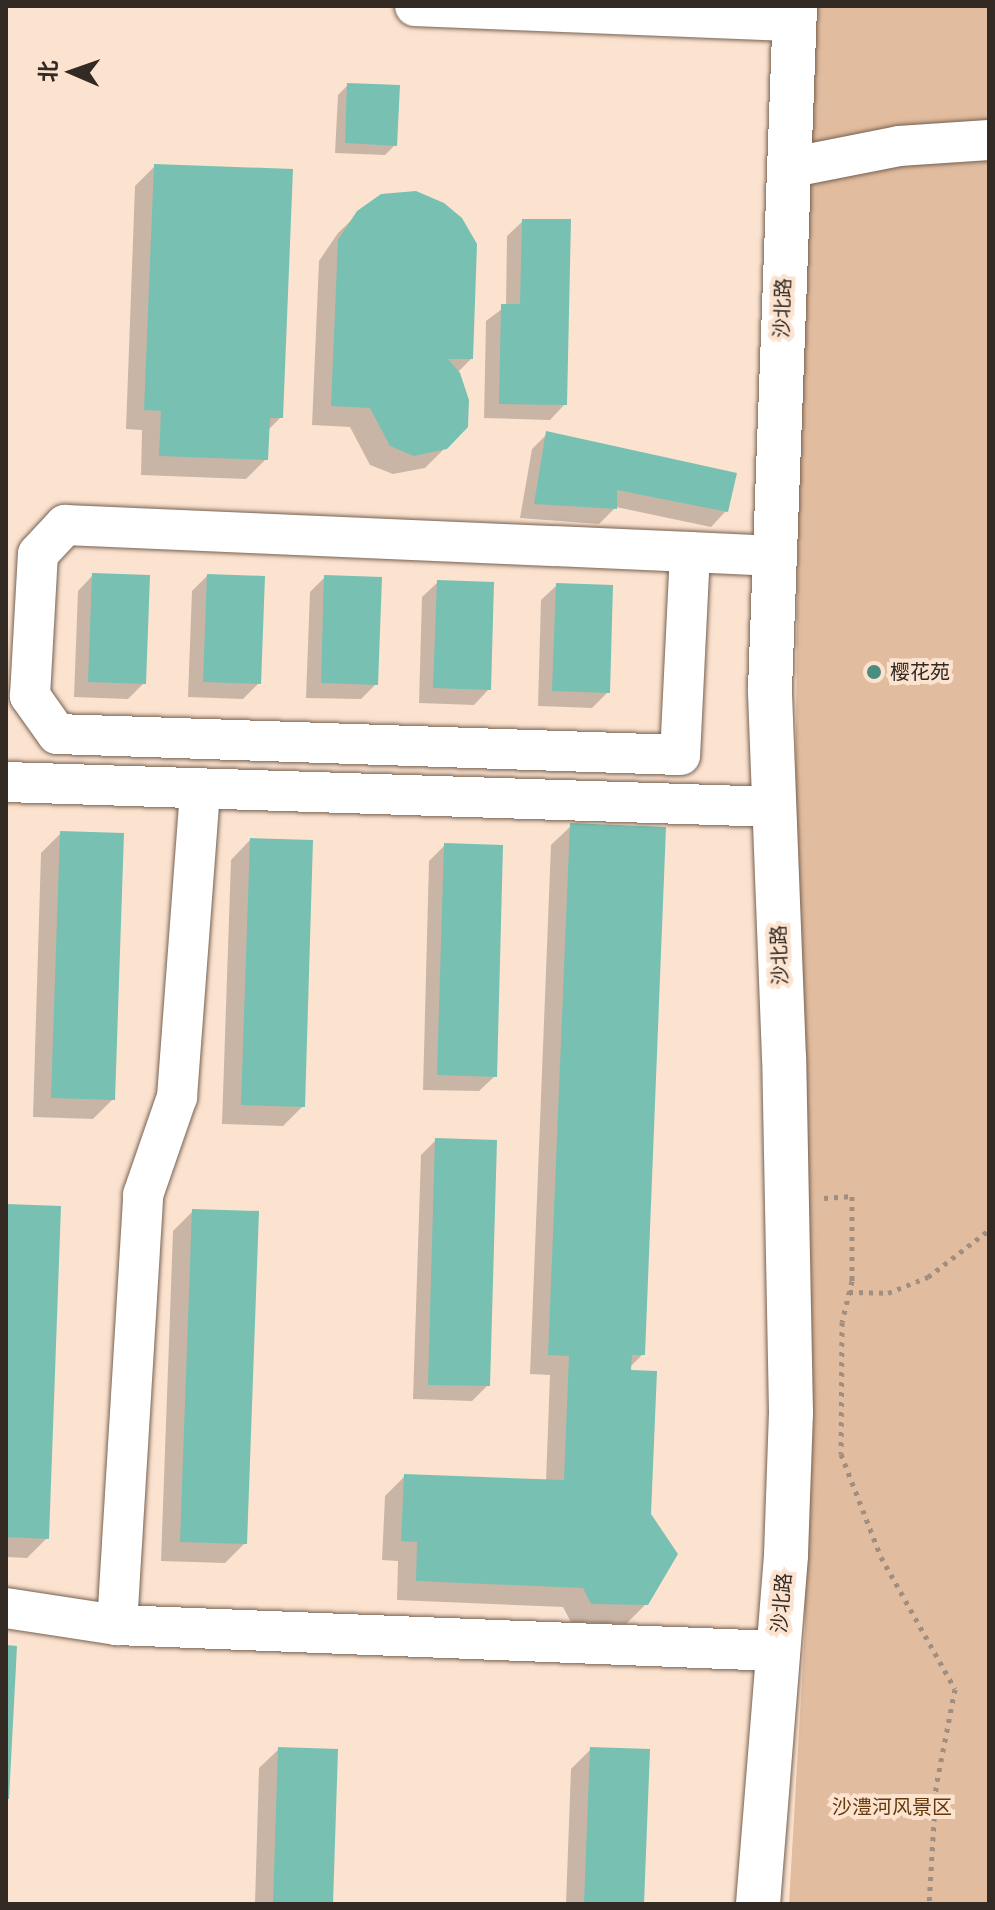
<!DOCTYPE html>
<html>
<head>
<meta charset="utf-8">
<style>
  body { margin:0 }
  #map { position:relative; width:995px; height:1910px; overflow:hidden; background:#fce3d0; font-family:"PT Sans Narrow","Noto Sans SC",sans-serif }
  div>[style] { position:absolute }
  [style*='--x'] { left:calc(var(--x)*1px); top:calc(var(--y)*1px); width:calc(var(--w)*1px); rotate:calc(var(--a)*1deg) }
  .green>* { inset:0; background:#e2bc9e }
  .shadow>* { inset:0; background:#0003 }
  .building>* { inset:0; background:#78c0b2 }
  .path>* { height:5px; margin-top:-2.5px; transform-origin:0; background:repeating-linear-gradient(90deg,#a08e81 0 4px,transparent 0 10px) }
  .roads { filter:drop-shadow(0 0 2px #766151) drop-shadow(0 0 2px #766151) }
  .minor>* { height:40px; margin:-20px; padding:0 20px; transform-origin:20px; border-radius:20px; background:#fff }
  .tertiary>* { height:44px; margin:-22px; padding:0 22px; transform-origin:22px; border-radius:22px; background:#fff }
  .dots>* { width:22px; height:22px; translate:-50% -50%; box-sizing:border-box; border:4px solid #fce3d0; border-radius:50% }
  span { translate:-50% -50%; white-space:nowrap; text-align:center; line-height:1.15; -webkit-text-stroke:8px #fce3d0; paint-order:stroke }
  .street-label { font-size:20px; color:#332a23 }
  .poi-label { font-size:20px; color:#332a23 }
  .left { translate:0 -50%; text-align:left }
  .park-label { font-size:20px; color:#66390b }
  .frame { position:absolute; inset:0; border:8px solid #332a23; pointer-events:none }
  .north { position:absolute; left:32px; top:32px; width:80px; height:80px; -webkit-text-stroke:6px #fce3d0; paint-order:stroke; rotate:272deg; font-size:22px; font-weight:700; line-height:32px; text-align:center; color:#332a23 }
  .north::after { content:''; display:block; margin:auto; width:28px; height:36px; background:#332a23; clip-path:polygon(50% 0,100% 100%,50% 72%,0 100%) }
</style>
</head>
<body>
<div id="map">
  <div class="green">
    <div style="clip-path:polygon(810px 6px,989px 6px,989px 1904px,789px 1904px,805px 1628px,795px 852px,798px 511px)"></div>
  </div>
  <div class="shadow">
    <div style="clip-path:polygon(348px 85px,395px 145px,385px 155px,335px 153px,338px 95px)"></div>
    <div style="clip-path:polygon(155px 166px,281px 417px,267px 431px,266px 459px,246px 479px,141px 475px,142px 430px,126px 429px,135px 186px)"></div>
    <div style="clip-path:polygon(359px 213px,471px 359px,457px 373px,446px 447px,425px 468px,393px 474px,370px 465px,350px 427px,312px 425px,319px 261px,338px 233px)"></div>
    <div style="clip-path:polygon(523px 221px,565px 404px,550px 420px,484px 418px,486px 321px,506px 306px,507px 236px)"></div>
    <div style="clip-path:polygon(547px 434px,726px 511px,711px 527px,616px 507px,599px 524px,520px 518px,532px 449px)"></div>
    <div style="clip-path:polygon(93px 575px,144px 683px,128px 699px,74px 697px,78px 591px)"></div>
    <div style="clip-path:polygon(207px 576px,259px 683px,243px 699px,188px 697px,192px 591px)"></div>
    <div style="clip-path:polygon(325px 577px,376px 684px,361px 699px,306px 698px,310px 592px)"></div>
    <div style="clip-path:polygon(438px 582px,489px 689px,474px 705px,419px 703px,422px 597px)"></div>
    <div style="clip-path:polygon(557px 585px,608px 692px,592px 708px,538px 706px,541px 600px)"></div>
    <div style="clip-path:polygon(571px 826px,643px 1354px,629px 1368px,646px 1604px,626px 1624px,571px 1622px,563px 1607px,397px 1600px,398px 1561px,382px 1560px,385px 1496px,405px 1476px,546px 1482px,550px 1375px,530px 1374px,551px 845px)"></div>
    <div style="clip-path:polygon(61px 833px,113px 1099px,93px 1119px,33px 1117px,41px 853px)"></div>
    <div style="clip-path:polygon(250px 840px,303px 1106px,283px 1126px,222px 1124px,231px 860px)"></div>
    <div style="clip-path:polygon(445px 845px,495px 1076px,479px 1091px,423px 1090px,429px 861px)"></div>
    <div style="clip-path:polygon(436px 1140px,488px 1385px,472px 1401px,413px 1399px,421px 1155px)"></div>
    <div style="clip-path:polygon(6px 1206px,47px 1538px,27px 1558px,6px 1557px)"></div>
    <div style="clip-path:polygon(193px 1211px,245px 1543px,225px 1563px,161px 1561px,173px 1231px)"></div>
    <div style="clip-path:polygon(279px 1749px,331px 1904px,255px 1904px,259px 1768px)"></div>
    <div style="clip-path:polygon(591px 1749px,642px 1904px,566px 1904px,571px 1769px)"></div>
  </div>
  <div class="building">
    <div style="clip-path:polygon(347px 83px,400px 85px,397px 146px,345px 143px)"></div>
    <div style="clip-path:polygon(154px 164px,293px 169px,283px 418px,270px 418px,268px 460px,159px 456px,161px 411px,144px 410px)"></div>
    <div style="clip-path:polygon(416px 191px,444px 203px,462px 218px,477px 244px,473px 359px,448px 359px,460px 373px,469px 400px,468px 427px,447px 449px,414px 456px,390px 446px,370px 408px,331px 406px,338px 240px,357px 211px,381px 194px)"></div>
    <div style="clip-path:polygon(522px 219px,571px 219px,567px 405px,499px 404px,501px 304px,520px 304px)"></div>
    <div style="clip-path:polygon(546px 431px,737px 473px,728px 512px,617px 490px,617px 509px,534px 504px)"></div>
    <div style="clip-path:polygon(92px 573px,150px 575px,146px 684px,88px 682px)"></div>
    <div style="clip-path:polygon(207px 574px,265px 576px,261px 684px,203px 682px)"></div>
    <div style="clip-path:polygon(324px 575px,382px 577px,378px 685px,321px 683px)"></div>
    <div style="clip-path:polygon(437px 580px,494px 582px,491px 690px,433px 688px)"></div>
    <div style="clip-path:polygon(556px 583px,613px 585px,610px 693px,552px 691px)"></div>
    <div style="clip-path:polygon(570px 823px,666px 827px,645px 1355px,632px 1355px,631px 1370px,657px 1371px,651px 1514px,678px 1554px,648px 1605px,591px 1604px,583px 1588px,416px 1581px,417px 1542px,401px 1541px,404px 1474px,564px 1480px,569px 1356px,548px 1355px)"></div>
    <div style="clip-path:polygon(60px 831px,124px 833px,115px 1100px,51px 1098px)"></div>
    <div style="clip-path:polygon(250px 838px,313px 840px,305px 1107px,241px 1105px)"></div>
    <div style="clip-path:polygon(444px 843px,503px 845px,497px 1077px,437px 1075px)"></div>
    <div style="clip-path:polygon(435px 1138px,497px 1140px,490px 1386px,428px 1385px)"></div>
    <div style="clip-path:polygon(6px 1204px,61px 1206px,49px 1539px,6px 1537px)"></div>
    <div style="clip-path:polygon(192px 1209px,259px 1211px,247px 1544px,180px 1542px)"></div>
    <div style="clip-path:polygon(6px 1645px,17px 1646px,9px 1799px,6px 1799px)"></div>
    <div style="clip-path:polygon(278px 1747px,338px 1749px,333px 1904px,273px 1904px)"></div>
    <div style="clip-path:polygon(590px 1747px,650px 1749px,644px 1904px,584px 1904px)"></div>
  </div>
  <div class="path">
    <div style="--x:824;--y:1198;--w:28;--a:-4"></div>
    <div style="--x:852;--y:1196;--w:85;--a:90"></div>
    <div style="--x:852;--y:1281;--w:42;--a:103.7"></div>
    <div style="--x:842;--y:1322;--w:132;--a:90.4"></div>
    <div style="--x:841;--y:1454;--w:110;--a:68.8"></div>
    <div style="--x:881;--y:1557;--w:151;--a:60.7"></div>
    <div style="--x:955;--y:1689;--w:100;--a:101"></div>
    <div style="--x:936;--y:1787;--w:117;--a:93.4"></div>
    <div style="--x:849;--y:1292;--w:39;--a:1"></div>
    <div style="--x:888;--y:1293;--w:43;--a:-21.8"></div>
    <div style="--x:928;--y:1277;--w:77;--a:-37.6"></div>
  </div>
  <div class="roads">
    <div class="minor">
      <div style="--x:415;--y:6;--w:379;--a:2.3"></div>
      <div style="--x:788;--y:168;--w:113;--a:-11.2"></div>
      <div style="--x:899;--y:146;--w:90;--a:-3.8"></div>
      <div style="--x:690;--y:552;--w:203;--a:92.8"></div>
      <div style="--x:680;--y:755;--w:623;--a:-178.07"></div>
      <div style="--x:57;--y:734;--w:47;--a:-125.4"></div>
      <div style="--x:30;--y:696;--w:142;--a:-86.8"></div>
      <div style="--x:38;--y:554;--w:40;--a:-47"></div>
      <div style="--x:65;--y:525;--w:626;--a:2.47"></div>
      <div style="--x:690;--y:552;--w:85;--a:2.7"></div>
      <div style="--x:6;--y:782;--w:769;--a:1.86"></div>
      <div style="--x:6;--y:1608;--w:112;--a:8.7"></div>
      <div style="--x:117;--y:1625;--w:661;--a:2.26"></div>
      <div style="--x:117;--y:1625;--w:431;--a:-86.5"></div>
      <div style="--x:143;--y:1195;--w:104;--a:-70.9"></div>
      <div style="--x:177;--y:1097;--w:308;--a:-85.7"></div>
    </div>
    <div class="tertiary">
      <div style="--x:758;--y:1904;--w:350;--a:-85.4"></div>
      <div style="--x:786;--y:1555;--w:142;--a:-88"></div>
      <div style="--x:791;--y:1413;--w:355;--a:-91.1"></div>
      <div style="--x:784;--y:1058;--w:369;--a:-92.2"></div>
      <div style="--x:770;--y:689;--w:683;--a:-87.9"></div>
    </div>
  </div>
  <div class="dots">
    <div style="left:874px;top:672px;background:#498c80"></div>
  </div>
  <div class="street-label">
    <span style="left:783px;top:308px;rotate:-88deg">沙北路</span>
    <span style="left:780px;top:955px;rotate:-92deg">沙北路</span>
    <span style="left:782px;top:1603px;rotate:-85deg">沙北路</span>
  </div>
  <div class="poi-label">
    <span class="left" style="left:890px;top:672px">樱花苑</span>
  </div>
  <div class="park-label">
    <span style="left:892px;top:1807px">沙澧河风景区</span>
  </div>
  <div class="frame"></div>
  <div class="north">北</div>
</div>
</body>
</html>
